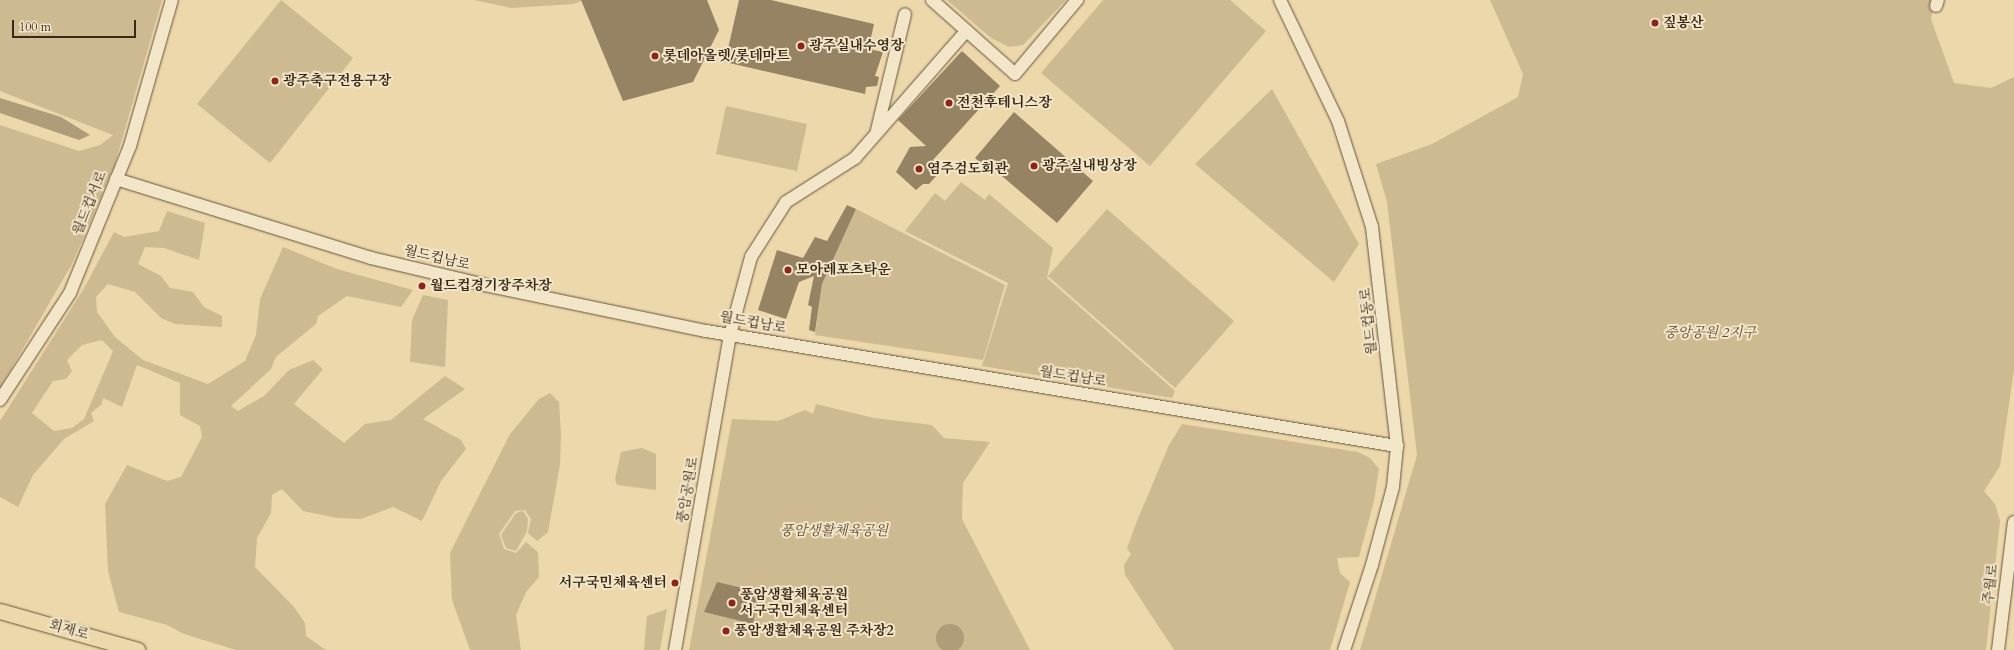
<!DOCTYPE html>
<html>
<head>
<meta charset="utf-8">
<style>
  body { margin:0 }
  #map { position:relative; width:2014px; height:650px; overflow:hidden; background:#ecd8aa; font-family:Cardo,"Noto Serif KR",serif }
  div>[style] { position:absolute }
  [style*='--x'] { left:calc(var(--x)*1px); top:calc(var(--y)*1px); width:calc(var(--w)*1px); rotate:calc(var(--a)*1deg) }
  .green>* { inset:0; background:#ceba91 }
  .water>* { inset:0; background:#af9c78 }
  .round { border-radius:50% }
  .building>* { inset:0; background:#968363 }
  .roads { filter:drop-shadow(0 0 1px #66533c) drop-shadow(0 0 1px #66533c) }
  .minor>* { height:12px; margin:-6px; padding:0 6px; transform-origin:6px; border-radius:6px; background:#f3e6c8 }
  .major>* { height:15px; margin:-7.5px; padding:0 7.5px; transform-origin:7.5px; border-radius:7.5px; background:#ecd8aa }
  .dots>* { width:11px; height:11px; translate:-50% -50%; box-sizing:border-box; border:2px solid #f3e6c8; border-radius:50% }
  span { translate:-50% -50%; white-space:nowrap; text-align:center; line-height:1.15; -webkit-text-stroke:4px #f3e6c8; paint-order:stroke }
  .poi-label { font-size:14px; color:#392717; font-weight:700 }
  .left { translate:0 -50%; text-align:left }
  .right { translate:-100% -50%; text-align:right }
  .street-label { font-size:14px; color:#392717 }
  .park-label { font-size:14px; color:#5e4c36; font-style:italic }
  .scale { position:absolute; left:12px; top:20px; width:124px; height:18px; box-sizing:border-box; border:2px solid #392717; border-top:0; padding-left:5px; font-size:12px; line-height:14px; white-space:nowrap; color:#392717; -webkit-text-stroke:3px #f3e6c8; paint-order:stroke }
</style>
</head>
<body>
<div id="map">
  <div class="green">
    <div style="clip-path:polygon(0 0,162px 0,114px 167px,72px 264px,0 388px,0 125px,79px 151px,100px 145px,113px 135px,0 91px)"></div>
    <div style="clip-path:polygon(281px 0,353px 58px,270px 163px,197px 104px)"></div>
    <div style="clip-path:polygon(474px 0,583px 0,574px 4px,511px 8px)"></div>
    <div style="clip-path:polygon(947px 0,1066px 0,1023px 45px,1009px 47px,991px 38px)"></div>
    <div style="clip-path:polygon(1103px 0,1230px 0,1266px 31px,1150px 166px,1041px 73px)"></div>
    <div style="clip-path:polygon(1490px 0,1935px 0,1931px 19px,1954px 83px,1991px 88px,2014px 77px,2014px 370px,2000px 466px,1984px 491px,1995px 504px,2000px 521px,1986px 650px,1360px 650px,1417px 455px,1387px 202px,1376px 164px,1432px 144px,1518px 97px,1523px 74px)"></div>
    <div style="clip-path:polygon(1272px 89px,1359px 244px,1334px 282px,1195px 164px)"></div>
    <div style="clip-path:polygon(726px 106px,807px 124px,797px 171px,716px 154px)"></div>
    <div style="clip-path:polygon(961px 182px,985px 200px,989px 194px,1053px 248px,1047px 278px,1175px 391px,1172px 398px,982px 366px,1008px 283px,905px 231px,935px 193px,945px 201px)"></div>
    <div style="clip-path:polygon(856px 209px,1005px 285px,983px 360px,815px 335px,822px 284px)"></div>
    <div style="clip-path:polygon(1107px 209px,1234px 321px,1175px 388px,1048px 276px)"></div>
    <div style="clip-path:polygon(evenodd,167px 211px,205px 223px,199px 260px,164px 248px,145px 247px,138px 264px,161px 276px,170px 288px,193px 292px,204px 307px,222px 316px,222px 327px,175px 324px,161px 318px,135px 292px,108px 284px,96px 297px,97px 312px,115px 337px,143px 360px,208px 384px,245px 361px,256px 335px,260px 299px,283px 247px,337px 269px,413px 290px,401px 307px,347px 296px,318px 316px,316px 324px,276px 357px,271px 369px,231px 406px,238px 411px,264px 396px,289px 370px,313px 360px,323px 369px,294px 404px,344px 443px,365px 424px,391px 420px,445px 376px,465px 389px,423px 419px,461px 440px,466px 449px,441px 481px,422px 521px,393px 507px,361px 519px,337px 518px,303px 511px,282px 489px,272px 495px,271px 513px,257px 538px,255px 567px,294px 607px,305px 623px,306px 636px,326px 650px,236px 650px,184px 634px,167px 625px,119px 612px,108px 571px,105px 504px,127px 465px,167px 481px,181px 477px,202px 437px,200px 426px,180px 415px,180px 383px,137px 365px,122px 407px,103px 398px,102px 404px,91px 413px,94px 421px,64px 439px,33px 475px,18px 507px,0 497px,0 421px,83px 290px,114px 232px,124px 237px,159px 231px,167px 211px,102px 340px,113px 351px,84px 419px,72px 428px,54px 431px,32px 413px,53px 381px,66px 379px,72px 371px,67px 360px,82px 345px,102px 340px)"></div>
    <div style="clip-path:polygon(423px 295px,448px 300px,445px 367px,410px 362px,412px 320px)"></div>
    <div style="clip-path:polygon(550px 393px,559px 402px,561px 434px,560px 465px,548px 532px,537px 541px,528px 533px,531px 519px,525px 510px,515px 511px,499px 534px,504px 549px,516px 553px,526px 542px,538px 552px,539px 577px,526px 592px,516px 615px,521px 650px,470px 650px,452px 600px,450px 553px,510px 434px,539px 399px)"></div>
    <div style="clip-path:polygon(816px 404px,874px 418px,932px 425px,944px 438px,990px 442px,963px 483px,962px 519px,1030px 650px,689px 650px,732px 419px,778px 421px,805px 410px,813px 414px)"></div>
    <div style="clip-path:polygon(1182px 424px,1358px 452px,1370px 458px,1379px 469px,1374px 501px,1359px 557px,1337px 558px,1340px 573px,1350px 582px,1330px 650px,1174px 650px,1125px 575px,1124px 565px,1131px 554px,1127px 548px,1137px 521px,1169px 445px)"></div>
    <div style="clip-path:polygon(642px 448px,656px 454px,656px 490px,617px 485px,615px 479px,621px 452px)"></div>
    <div style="clip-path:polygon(523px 511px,528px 519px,527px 531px,516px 551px,506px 548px,501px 535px,516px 513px)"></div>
    <div style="clip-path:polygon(667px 609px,660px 650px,644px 650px,647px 616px)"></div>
  </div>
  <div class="water">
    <div style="clip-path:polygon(0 98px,61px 117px,90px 135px,79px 140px,0 113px)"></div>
    <div class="round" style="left:936px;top:624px;width:28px;height:28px"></div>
  </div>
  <div class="building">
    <div style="clip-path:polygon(581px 0,707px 0,719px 30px,693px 82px,623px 101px)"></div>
    <div style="clip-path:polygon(739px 0,771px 0,874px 24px,870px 42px,874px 43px,873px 50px,883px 52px,875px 76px,879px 77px,877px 86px,866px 87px,865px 94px,725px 62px)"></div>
    <div style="clip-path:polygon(962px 51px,1000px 86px,933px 160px,938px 165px,938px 174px,929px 184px,923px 184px,916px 190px,896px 172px,910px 147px,926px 146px,898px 120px)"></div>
    <div style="clip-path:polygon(1014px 112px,1093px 181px,1057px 223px,989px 165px,986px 168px,975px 158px)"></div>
    <div style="clip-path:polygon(847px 205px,856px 209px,822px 284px,815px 332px,809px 330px,812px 307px,808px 305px,814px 276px,799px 282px,786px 319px,758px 310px,777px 250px,803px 258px,815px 237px,827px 241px)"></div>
    <div style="clip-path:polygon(717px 582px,759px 592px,753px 624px,704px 612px)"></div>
  </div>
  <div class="roads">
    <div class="minor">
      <div style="--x:932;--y:0;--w:111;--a:41.7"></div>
      <div style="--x:1015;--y:74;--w:97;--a:-50"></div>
      <div style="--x:1280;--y:0;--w:134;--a:64.4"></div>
      <div style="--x:1338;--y:121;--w:111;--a:72.2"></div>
      <div style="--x:1372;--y:227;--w:220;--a:83.5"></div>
      <div style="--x:1397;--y:446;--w:41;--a:95.6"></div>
      <div style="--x:1393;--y:487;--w:81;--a:105.1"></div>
      <div style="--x:1372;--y:565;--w:89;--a:108.2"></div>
      <div style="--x:1936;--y:6;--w:6;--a:-72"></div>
      <div style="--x:877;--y:130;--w:119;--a:-76.4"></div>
      <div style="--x:116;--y:179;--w:267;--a:17.2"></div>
      <div style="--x:371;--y:258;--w:117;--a:13.3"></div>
      <div style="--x:485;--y:285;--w:226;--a:11.8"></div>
      <div style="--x:706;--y:331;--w:701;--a:9.45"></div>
      <div style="--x:0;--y:400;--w:128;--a:-56.8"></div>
      <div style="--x:70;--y:293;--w:159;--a:-67.8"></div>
      <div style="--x:130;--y:146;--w:152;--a:-74"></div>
      <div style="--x:675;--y:650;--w:320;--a:-80.1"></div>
      <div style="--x:730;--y:335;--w:81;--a:-74.9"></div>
      <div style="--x:751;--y:257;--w:65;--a:-57.5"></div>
      <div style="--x:786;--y:202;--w:82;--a:-32.5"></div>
      <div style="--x:855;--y:158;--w:169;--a:-48.8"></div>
      <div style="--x:1998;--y:650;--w:129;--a:-82.9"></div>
    </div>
    <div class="major">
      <div style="--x:0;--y:611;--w:143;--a:15.8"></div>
    </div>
  </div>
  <div class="dots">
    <div style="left:1655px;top:23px;background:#8f2418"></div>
    <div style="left:801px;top:46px;background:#8f2418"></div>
    <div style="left:655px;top:56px;background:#8f2418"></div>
    <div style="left:275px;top:81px;background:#8f2418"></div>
    <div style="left:949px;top:103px;background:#8f2418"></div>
    <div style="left:1034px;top:166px;background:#8f2418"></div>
    <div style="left:919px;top:169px;background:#8f2418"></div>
    <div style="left:788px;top:270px;background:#8f2418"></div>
    <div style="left:422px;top:286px;background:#8f2418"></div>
    <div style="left:675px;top:583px;background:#8f2418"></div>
    <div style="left:732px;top:603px;background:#8f2418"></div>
    <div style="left:726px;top:631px;background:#8f2418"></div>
  </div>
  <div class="poi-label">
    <span class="left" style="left:1663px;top:23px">짚봉산</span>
    <span class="left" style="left:809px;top:46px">광주실내수영장</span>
    <span class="left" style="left:663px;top:56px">롯데아올렛/롯데마트</span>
    <span class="left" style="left:283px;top:81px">광주축구전용구장</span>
    <span class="left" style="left:957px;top:103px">전천후테니스장</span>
    <span class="left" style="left:1042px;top:166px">광주실내빙상장</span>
    <span class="left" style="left:927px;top:169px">염주검도회관</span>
    <span class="left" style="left:796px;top:270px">모아레포츠타운</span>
    <span class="left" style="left:430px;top:286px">월드컵경기장주차장</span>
    <span class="right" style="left:667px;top:583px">서구국민체육센터</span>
    <span class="left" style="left:740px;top:603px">풍암생활체육공원<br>서구국민체육센터</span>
    <span class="left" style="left:734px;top:631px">풍암생활체육공원 주차장2</span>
  </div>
  <div class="street-label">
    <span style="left:90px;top:203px;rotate:-68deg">월드컵서로</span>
    <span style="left:437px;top:258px;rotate:13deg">월드컵남로</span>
    <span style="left:1369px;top:321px;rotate:-96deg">월드컵동로</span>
    <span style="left:753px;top:323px;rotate:10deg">월드컵남로</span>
    <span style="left:1073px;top:377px;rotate:9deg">월드컵남로</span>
    <span style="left:688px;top:490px;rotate:-80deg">풍암공원로</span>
    <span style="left:1991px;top:584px;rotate:-83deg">주월로</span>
    <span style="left:69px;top:630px;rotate:16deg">회재로</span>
  </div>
  <div class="park-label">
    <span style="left:1710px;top:333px">중앙공원 2지구</span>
    <span style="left:834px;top:531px">풍암생활체육공원</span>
  </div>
  <div class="scale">100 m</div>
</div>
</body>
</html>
